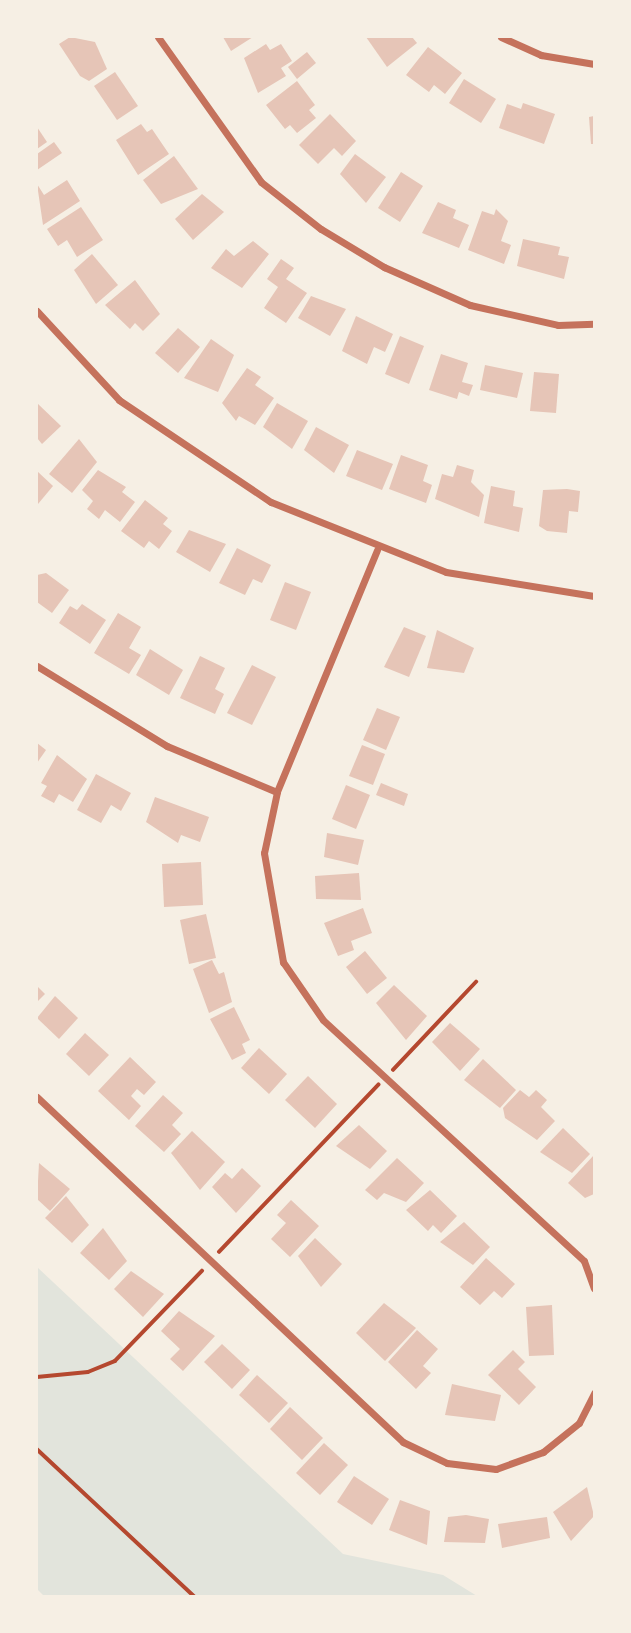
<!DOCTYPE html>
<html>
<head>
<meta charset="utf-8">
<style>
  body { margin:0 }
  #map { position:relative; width:631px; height:1633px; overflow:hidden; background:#f6efe4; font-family:"Roboto Condensed",sans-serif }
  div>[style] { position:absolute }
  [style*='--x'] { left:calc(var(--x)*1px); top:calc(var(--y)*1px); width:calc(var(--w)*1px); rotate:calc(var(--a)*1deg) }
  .green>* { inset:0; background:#e2e4dc }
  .building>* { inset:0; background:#e6c5b7 }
  .path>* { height:3.5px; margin:-1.75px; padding:0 1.75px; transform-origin:1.75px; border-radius:1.75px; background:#b5482f }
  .minor>* { height:7px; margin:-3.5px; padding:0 3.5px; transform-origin:3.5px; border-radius:3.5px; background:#c5725c }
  span { translate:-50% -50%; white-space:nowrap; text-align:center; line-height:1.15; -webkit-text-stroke:7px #f6efe4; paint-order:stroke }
  .frame { position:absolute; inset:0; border:38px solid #f6efe4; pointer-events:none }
</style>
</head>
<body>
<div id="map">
  <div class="green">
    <div style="clip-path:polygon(37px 1267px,343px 1554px,443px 1575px,477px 1596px,44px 1596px,37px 1589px)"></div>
  </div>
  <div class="building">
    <div style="clip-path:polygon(70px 37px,95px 42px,107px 69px,89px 81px,80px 76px,59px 44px)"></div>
    <div style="clip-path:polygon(223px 37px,253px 37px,231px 51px)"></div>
    <div style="clip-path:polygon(366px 37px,412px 37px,417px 43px,387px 67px)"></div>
    <div style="clip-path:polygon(266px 44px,270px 50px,281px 44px,292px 61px,281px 68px,286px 76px,258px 93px,244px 58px)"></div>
    <div style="clip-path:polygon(428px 47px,462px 73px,445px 94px,434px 85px,429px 92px,406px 75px)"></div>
    <div style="clip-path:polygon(307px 52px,316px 63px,297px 79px,288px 67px)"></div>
    <div style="clip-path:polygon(115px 72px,138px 106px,117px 120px,94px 86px)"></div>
    <div style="clip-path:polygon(464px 79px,496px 99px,481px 123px,449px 103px)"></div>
    <div style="clip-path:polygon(297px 81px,315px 105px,309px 110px,316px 118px,297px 133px,290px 125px,285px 129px,266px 105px)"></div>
    <div style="clip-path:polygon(523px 103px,555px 114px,544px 144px,499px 128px,507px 104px,521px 109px)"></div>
    <div style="clip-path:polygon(330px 114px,356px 141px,342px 156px,334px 148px,318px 164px,299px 145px)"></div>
    <div style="clip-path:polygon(594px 116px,594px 144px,591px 144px,589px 117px)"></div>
    <div style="clip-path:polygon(141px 124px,147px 132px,152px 129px,169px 154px,138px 175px,116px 140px)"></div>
    <div style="clip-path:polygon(37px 127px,47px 142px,37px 149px)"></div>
    <div style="clip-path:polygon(54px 142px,62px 153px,37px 170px,37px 154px)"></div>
    <div style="clip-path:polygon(355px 154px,386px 177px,366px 203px,340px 174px)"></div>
    <div style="clip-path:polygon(174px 156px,198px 189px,161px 204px,143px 180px)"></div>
    <div style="clip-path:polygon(401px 172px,423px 186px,400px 222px,378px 208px)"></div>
    <div style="clip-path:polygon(67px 180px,80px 201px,43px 225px,37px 184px,44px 195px)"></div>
    <div style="clip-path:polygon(202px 194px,224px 212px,193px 240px,175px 219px)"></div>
    <div style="clip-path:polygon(438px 202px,456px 210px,453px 218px,469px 225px,459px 248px,422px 233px)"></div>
    <div style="clip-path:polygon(81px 207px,103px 240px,77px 257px,67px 240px,58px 246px,47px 229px)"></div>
    <div style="clip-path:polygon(496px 209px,508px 221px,501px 241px,511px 245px,504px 264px,468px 250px,482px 211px,494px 215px)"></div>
    <div style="clip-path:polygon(523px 239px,560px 247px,558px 255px,569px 257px,564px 279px,517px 266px)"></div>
    <div style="clip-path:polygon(253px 241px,269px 254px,242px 288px,211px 268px,226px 249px,234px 256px)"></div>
    <div style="clip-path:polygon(92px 254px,118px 285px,96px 304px,74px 270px)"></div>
    <div style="clip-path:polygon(281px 259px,294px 268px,286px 279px,307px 293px,286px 323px,264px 308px,278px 287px,267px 279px)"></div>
    <div style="clip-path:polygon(135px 280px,160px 314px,143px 331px,135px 323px,130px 329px,105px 305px)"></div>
    <div style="clip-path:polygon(311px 296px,346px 309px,330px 336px,298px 318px)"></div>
    <div style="clip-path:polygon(356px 316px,393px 334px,385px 352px,374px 347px,367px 364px,342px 351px)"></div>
    <div style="clip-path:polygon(178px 328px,200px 347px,178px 373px,155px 353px)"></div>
    <div style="clip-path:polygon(400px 336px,424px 346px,409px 384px,385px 374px)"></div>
    <div style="clip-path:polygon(211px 339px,234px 355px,218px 392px,184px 378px)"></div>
    <div style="clip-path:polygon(441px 354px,468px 363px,462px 382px,473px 385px,469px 396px,459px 392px,457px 399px,429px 390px)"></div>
    <div style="clip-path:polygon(485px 365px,523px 373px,517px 398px,480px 390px)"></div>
    <div style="clip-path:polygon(247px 368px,261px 377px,255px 385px,274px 398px,255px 425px,239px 416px,236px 421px,222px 403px)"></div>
    <div style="clip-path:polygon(534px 372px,559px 374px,556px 413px,530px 411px)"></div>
    <div style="clip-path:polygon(37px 403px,61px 426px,42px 444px,37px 438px)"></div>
    <div style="clip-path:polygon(277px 403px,308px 421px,292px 449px,263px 427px)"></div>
    <div style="clip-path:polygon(316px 427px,349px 445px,334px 473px,304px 450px)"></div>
    <div style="clip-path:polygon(79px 439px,97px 462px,72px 493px,49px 474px)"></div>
    <div style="clip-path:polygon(357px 450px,393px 464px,382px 490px,346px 476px)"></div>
    <div style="clip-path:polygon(401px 455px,428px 465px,423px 481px,432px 485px,426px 503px,389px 489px)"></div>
    <div style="clip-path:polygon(457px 465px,474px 470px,471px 482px,484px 495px,479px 517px,435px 499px,442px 474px,453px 477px)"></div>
    <div style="clip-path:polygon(98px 470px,126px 487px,122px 492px,135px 502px,120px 522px,105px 510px,99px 519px,87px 509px,93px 501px,82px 490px)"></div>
    <div style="clip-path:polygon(37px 471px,53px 486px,38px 504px,37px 502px)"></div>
    <div style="clip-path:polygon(491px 486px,515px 491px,513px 506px,523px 508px,519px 532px,484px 523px)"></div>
    <div style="clip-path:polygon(567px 489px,580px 491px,578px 512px,569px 511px,567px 533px,547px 531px,539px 526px,543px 490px)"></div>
    <div style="clip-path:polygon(145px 500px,168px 518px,163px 524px,172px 531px,159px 549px,149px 541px,144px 548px,121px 531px)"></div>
    <div style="clip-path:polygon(189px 530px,226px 544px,210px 572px,176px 552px)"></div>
    <div style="clip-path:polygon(237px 548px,271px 565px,262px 583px,253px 579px,245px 595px,219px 583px)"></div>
    <div style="clip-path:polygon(46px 573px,69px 590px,52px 613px,37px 602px,37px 575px)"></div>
    <div style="clip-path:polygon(285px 582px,311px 592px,296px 630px,270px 620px)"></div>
    <div style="clip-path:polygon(82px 604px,106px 620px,90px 644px,59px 623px,70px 606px,77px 610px)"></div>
    <div style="clip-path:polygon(118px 613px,141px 627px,129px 648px,141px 655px,129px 674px,94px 653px)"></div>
    <div style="clip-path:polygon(404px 627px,426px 636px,409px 677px,384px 667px)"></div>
    <div style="clip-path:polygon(437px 630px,474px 648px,464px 673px,427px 668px)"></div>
    <div style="clip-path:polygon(150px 649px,183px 670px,169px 695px,136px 675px)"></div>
    <div style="clip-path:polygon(200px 656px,225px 668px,215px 689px,224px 694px,215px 714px,180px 698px)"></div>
    <div style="clip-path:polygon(252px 665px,276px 677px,252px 725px,227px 713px)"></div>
    <div style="clip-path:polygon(377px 708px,400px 717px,386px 750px,363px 740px)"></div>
    <div style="clip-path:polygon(37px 743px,46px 750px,37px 763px)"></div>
    <div style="clip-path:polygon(362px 745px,385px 754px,373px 785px,349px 776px)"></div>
    <div style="clip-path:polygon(57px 755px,87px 779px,73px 802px,59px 794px,54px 803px,41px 796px,47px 786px,41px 783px)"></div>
    <div style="clip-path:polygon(96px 774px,131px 793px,121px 811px,111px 805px,101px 823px,77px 810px)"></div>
    <div style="clip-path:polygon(381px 783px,408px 794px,404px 806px,376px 795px)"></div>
    <div style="clip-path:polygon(346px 785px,370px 795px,356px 829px,332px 819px)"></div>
    <div style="clip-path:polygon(155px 797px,209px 817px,200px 842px,181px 835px,178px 843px,146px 822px)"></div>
    <div style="clip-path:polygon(327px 833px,364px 840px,358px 865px,324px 857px)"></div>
    <div style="clip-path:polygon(201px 862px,203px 905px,164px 907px,162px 864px)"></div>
    <div style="clip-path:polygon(359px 873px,361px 900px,316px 899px,315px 876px)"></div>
    <div style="clip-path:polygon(363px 908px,372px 933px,351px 941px,354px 950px,338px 956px,324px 923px)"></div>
    <div style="clip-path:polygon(206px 914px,216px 958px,189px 964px,180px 920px)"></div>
    <div style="clip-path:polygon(365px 951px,387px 978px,367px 994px,346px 967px)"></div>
    <div style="clip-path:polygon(212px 960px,219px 974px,224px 972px,232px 1002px,209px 1013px,193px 969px)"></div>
    <div style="clip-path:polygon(394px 985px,427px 1016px,406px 1040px,376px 1003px)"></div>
    <div style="clip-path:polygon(37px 986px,45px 994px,37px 1002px)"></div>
    <div style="clip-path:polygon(55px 996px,78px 1018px,59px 1039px,37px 1018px)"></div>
    <div style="clip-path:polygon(234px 1007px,250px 1040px,242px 1044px,246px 1053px,232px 1060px,210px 1019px)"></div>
    <div style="clip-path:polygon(450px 1023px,480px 1049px,460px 1071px,432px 1042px)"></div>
    <div style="clip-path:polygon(85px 1033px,109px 1055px,89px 1076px,66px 1054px)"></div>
    <div style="clip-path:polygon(259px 1048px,287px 1074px,269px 1094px,241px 1068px)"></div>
    <div style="clip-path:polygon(130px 1057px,156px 1082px,144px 1095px,137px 1089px,131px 1096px,141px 1106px,129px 1120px,98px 1091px)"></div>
    <div style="clip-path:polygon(483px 1059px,516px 1090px,500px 1108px,464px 1080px)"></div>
    <div style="clip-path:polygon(308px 1076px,337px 1104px,315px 1128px,285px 1100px)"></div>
    <div style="clip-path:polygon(520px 1090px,529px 1097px,536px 1090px,547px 1100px,541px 1107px,555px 1121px,537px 1140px,505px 1118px,503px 1108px)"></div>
    <div style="clip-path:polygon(163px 1095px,183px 1113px,172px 1125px,181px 1134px,164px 1152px,135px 1126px)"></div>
    <div style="clip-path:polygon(359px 1125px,387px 1151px,370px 1169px,336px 1146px)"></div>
    <div style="clip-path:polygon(563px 1128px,590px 1154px,572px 1173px,540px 1152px)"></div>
    <div style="clip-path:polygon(192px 1131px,225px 1162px,200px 1190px,171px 1153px)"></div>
    <div style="clip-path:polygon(594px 1155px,594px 1194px,585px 1198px,568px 1183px)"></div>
    <div style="clip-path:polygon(397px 1158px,424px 1183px,406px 1202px,384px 1193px,377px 1200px,365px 1190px)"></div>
    <div style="clip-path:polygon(39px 1163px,70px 1189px,50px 1211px,37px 1199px)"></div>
    <div style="clip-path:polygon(242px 1168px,261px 1186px,236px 1213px,212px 1187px,225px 1173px,232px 1179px)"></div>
    <div style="clip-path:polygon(430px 1190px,457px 1216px,441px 1233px,433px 1225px,428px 1231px,406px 1210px)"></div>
    <div style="clip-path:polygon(66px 1196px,89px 1225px,72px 1243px,45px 1218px)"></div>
    <div style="clip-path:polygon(291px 1200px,319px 1226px,290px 1257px,271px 1239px,286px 1223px,277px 1215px)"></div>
    <div style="clip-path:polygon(464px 1222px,490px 1247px,473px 1265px,440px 1242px)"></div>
    <div style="clip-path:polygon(103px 1228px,127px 1261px,109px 1280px,80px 1253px)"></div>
    <div style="clip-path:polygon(315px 1238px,342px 1264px,321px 1287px,298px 1256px)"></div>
    <div style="clip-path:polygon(486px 1258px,515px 1284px,502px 1298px,494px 1291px,480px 1305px,460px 1287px)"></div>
    <div style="clip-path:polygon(131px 1271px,164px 1294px,143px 1317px,114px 1289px)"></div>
    <div style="clip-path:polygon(384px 1303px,416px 1328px,385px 1361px,356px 1333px)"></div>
    <div style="clip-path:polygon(552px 1305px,554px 1355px,529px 1356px,526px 1307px)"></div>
    <div style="clip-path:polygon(179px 1311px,215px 1336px,183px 1371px,170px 1359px,180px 1349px,161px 1331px)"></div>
    <div style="clip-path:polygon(417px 1330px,438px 1349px,423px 1366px,431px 1373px,416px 1389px,388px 1362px)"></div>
    <div style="clip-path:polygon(222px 1344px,250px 1370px,232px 1389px,204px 1362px)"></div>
    <div style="clip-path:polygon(513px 1350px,525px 1362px,518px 1369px,536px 1387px,519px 1405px,488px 1375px)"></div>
    <div style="clip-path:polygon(257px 1375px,288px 1403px,269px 1423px,239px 1395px)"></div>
    <div style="clip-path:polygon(452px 1384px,501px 1395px,495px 1421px,445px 1415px)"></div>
    <div style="clip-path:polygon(290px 1407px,323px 1438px,302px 1460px,270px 1429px)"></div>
    <div style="clip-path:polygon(324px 1443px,348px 1465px,320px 1495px,296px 1473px)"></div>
    <div style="clip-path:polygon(354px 1476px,389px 1499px,372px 1525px,337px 1502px)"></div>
    <div style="clip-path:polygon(587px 1487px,594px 1516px,571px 1541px,553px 1512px)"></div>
    <div style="clip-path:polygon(400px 1500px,430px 1511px,427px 1545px,389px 1530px)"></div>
    <div style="clip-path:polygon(466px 1515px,489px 1519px,485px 1543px,444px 1542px,448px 1517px)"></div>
    <div style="clip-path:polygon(547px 1517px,550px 1538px,502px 1548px,498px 1524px)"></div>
  </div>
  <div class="path">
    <div style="--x:393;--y:1070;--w:121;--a:-46.7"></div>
    <div style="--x:219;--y:1252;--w:231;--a:-46.4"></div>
    <div style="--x:37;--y:1377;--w:51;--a:-5.6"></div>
    <div style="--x:88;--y:1372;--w:29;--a:-22"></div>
    <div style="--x:115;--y:1361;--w:125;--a:-46"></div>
    <div style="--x:37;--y:1449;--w:215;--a:43.1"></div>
  </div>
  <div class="minor">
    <div style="--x:158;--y:37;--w:178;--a:54.6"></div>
    <div style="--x:261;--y:182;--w:76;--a:38.1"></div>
    <div style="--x:321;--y:229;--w:74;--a:31.1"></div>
    <div style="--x:384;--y:267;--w:94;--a:23.8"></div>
    <div style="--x:470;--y:305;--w:90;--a:12.8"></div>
    <div style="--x:558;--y:325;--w:36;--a:-2"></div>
    <div style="--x:501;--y:37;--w:44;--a:24.2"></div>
    <div style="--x:541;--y:55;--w:54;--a:9.6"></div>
    <div style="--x:37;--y:311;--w:121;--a:47.3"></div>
    <div style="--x:119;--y:400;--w:183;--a:33.9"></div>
    <div style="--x:271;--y:502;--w:188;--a:21.8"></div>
    <div style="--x:446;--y:572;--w:150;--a:9.2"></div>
    <div style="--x:377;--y:550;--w:262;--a:112.5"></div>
    <div style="--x:277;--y:792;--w:62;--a:102"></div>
    <div style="--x:264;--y:853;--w:111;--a:80.1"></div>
    <div style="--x:283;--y:962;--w:70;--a:55.4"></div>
    <div style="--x:323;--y:1020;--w:355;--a:42.7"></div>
    <div style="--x:584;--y:1261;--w:29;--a:70"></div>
    <div style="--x:37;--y:666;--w:153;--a:31.6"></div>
    <div style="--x:167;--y:746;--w:119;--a:22.7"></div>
    <div style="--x:37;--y:1097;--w:503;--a:43.31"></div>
    <div style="--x:403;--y:1442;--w:49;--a:25.5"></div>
    <div style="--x:447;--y:1463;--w:49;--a:7"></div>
    <div style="--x:496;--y:1469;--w:50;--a:-19.9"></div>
    <div style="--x:543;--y:1452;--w:46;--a:-38.9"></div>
    <div style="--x:579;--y:1423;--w:34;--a:-63"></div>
  </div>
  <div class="frame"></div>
</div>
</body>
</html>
